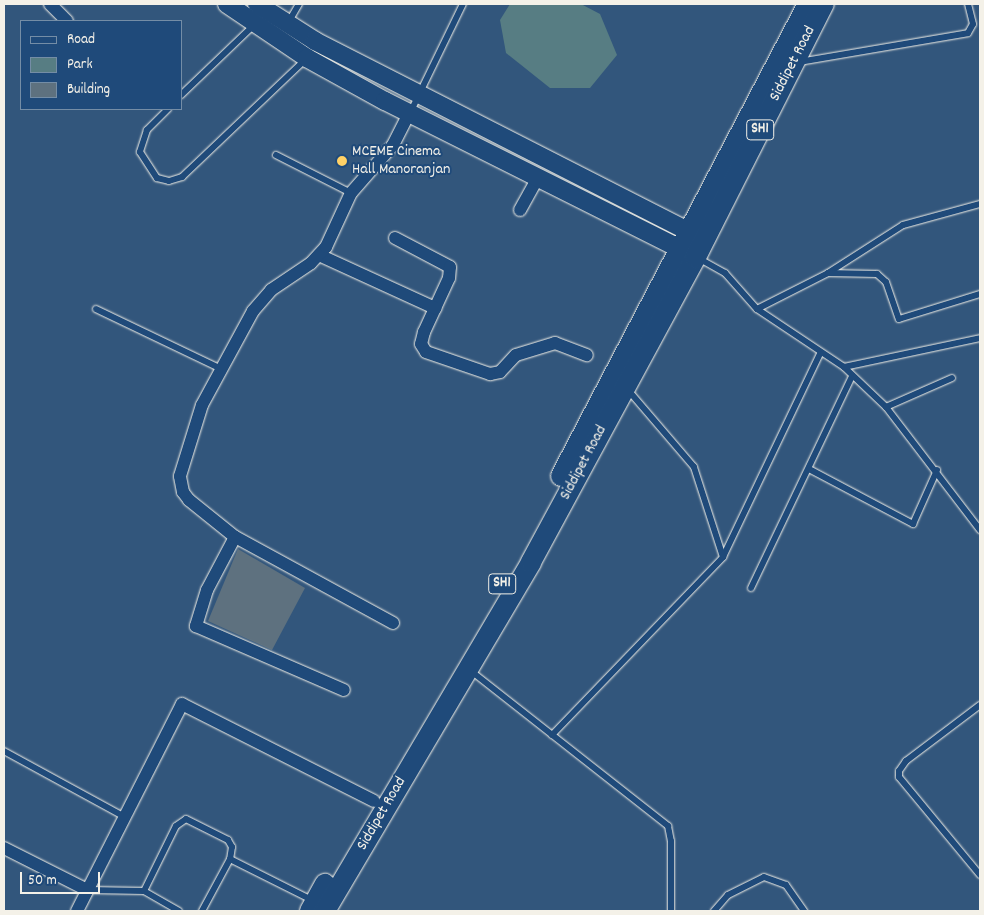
<!DOCTYPE html>
<html>
<head>
<meta charset="utf-8">
<style>
  body { margin:0 }
  #map { position:relative; width:984px; height:915px; overflow:hidden; background:#32567c; font-family:Dekko,sans-serif }
  div>[style] { position:absolute }
  [style*='--x'] { left:calc(var(--x)*1px); top:calc(var(--y)*1px); width:calc(var(--w)*1px); rotate:calc(var(--a)*1deg) }
  .green>* { inset:0; background:#577d83 }
  .building>* { inset:0; background:#5e717f }
  .roads { filter:drop-shadow(0 0 1px #f4f1e8) drop-shadow(0 0 1px #f4f1e8) }
  .lane>* { height:6px; margin:-3px; padding:0 3px; transform-origin:3px; border-radius:3px; background:#1f4a7a }
  .street>* { height:12px; margin:-6px; padding:0 6px; transform-origin:6px; border-radius:6px; background:#1f4a7a }
  .secondary>* { height:18px; margin:-9px; padding:0 9px; transform-origin:9px; border-radius:9px; background:#1f4a7a }
  .primary>* { height:20px; margin:-10px; padding:0 10px; transform-origin:10px; border-radius:10px; background:#1f4a7a }
  .dots>* { width:14px; height:14px; translate:-50% -50%; box-sizing:border-box; border:2px solid #1f4a7a; border-radius:50% }
  span { translate:-50% -50%; white-space:nowrap; text-align:center; line-height:1.15; -webkit-text-stroke:4px #1f4a7a; paint-order:stroke }
  .shield-label span { padding:1px 4px; background:#1f4a7a; border:1px solid; border-radius:4px; -webkit-text-stroke-width:0 }
  .shield-label { font-size:15px; color:#f4f1e8; font-weight:700 }
  .street-label { font-size:16px; color:#f4f1e8 }
  .poi-label { font-size:16px; color:#f4f1e8 }
  .left { translate:0 -50%; text-align:left }
  .frame { position:absolute; inset:0; border:5px solid #f4f1e8; pointer-events:none }
  .legend { position:absolute; left:20px; top:20px; width:162px; height:90px; box-sizing:border-box; background:#1f4a7a; border:1px solid #748da6; margin:0; padding:6px 9px; list-style:none; font-size:15px; color:#f4f1e8 }
  .legend li { display:flex; align-items:center; gap:10px; height:25px }
  .legend b { width:25px; border:1px solid #748da6 }
  .scale { position:absolute; left:20px; top:872px; width:80px; height:22px; box-sizing:border-box; border:2px solid #f4f1e8; border-top:0; padding-left:6px; font-size:15px; line-height:18px; white-space:nowrap; color:#f4f1e8; -webkit-text-stroke:4px #1f4a7a; paint-order:stroke }
</style>
</head>
<body>
<div id="map">
  <div class="green">
    <div style="clip-path:polygon(510px 4px,581px 4px,600px 14px,617px 55px,590px 88px,550px 88px,506px 53px,500px 20px)"></div>
  </div>
  <div class="building">
    <div style="clip-path:polygon(238px 549px,305px 588px,272px 650px,208px 621px)"></div>
  </div>
  <div class="roads">
    <div class="lane">
      <div style="--x:292;--y:16;--w:14;--a:-60"></div>
      <div style="--x:799;--y:62;--w:171;--a:-9.7"></div>
      <div style="--x:968;--y:33;--w:10;--a:-61"></div>
      <div style="--x:973;--y:24;--w:21;--a:-104"></div>
      <div style="--x:181;--y:95;--w:101;--a:-43.8"></div>
      <div style="--x:168;--y:109;--w:30;--a:135"></div>
      <div style="--x:147;--y:130;--w:23;--a:108"></div>
      <div style="--x:140;--y:152;--w:31;--a:57"></div>
      <div style="--x:157;--y:178;--w:12;--a:14"></div>
      <div style="--x:169;--y:181;--w:14;--a:-17"></div>
      <div style="--x:182;--y:177;--w:171;--a:-43.6"></div>
      <div style="--x:410;--y:113;--w:121;--a:-64.1"></div>
      <div style="--x:276;--y:155;--w:84;--a:26.9"></div>
      <div style="--x:698;--y:258;--w:31;--a:29"></div>
      <div style="--x:725;--y:273;--w:48;--a:48.4"></div>
      <div style="--x:757;--y:309;--w:105;--a:33.7"></div>
      <div style="--x:844;--y:367;--w:58;--a:43.6"></div>
      <div style="--x:886;--y:407;--w:155;--a:52.6"></div>
      <div style="--x:828;--y:273;--w:89;--a:-32.6"></div>
      <div style="--x:903;--y:225;--w:80;--a:-15.3"></div>
      <div style="--x:96;--y:309;--w:136;--a:25.6"></div>
      <div style="--x:757;--y:309;--w:80;--a:-26.9"></div>
      <div style="--x:828;--y:273;--w:49;--a:1.2"></div>
      <div style="--x:877;--y:274;--w:12;--a:42"></div>
      <div style="--x:886;--y:282;--w:39;--a:71"></div>
      <div style="--x:899;--y:319;--w:85;--a:-17.2"></div>
      <div style="--x:844;--y:367;--w:139;--a:-12"></div>
      <div style="--x:886;--y:407;--w:72;--a:-23.7"></div>
      <div style="--x:809;--y:469;--w:118;--a:27.9"></div>
      <div style="--x:913;--y:524;--w:59;--a:-66"></div>
      <div style="--x:723;--y:557;--w:225;--a:-64.5"></div>
      <div style="--x:751;--y:588;--w:235;--a:-64.5"></div>
      <div style="--x:471;--y:671;--w:251;--a:38.2"></div>
      <div style="--x:668;--y:826;--w:15;--a:79"></div>
      <div style="--x:671;--y:841;--w:70;--a:90"></div>
      <div style="--x:980;--y:705;--w:93;--a:142.9"></div>
      <div style="--x:906;--y:761;--w:12;--a:125"></div>
      <div style="--x:899;--y:771;--w:6;--a:90"></div>
      <div style="--x:899;--y:777;--w:127;--a:50.4"></div>
      <div style="--x:552;--y:735;--w:247;--a:-46.1"></div>
      <div style="--x:723;--y:557;--w:95;--a:-107.9"></div>
      <div style="--x:694;--y:467;--w:101;--a:-130.6"></div>
      <div style="--x:4;--y:751;--w:136;--a:28.6"></div>
      <div style="--x:89;--y:890;--w:55;--a:1"></div>
      <div style="--x:144;--y:891;--w:72;--a:-63.8"></div>
      <div style="--x:176;--y:826;--w:12;--a:-35"></div>
      <div style="--x:186;--y:819;--w:47;--a:26.6"></div>
      <div style="--x:228;--y:840;--w:8;--a:60"></div>
      <div style="--x:232;--y:847;--w:12;--a:99"></div>
      <div style="--x:230;--y:859;--w:94;--a:26.6"></div>
      <div style="--x:144;--y:891;--w:40;--a:29.7"></div>
      <div style="--x:202;--y:911;--w:59;--a:-61.7"></div>
      <div style="--x:714;--y:911;--w:21;--a:-49"></div>
      <div style="--x:728;--y:895;--w:40;--a:-26.6"></div>
      <div style="--x:764;--y:877;--w:23;--a:20"></div>
      <div style="--x:786;--y:885;--w:32;--a:55"></div>
    </div>
    <div class="street">
      <div style="--x:50;--y:4;--w:24;--a:45"></div>
      <div style="--x:520;--y:210;--w:37;--a:-61"></div>
      <div style="--x:395;--y:238;--w:62;--a:27.8"></div>
      <div style="--x:450;--y:267;--w:11;--a:95"></div>
      <div style="--x:449;--y:278;--w:60;--a:114.8"></div>
      <div style="--x:424;--y:332;--w:12;--a:104"></div>
      <div style="--x:421;--y:344;--w:9;--a:58"></div>
      <div style="--x:426;--y:352;--w:68;--a:19"></div>
      <div style="--x:490;--y:374;--w:10;--a:-11"></div>
      <div style="--x:500;--y:372;--w:23;--a:-47"></div>
      <div style="--x:516;--y:355;--w:41;--a:-17.1"></div>
      <div style="--x:555;--y:343;--w:34;--a:21"></div>
      <div style="--x:319;--y:255;--w:128;--a:24.6"></div>
      <div style="--x:235;--y:537;--w:60;--a:117.8"></div>
      <div style="--x:207;--y:590;--w:38;--a:107"></div>
      <div style="--x:196;--y:626;--w:161;--a:23.4"></div>
      <div style="--x:393;--y:623;--w:180;--a:-151.4"></div>
      <div style="--x:235;--y:537;--w:59;--a:-141.2"></div>
      <div style="--x:189;--y:500;--w:10;--a:-127"></div>
      <div style="--x:183;--y:492;--w:16;--a:-101"></div>
      <div style="--x:180;--y:476;--w:74;--a:-72.8"></div>
      <div style="--x:202;--y:405;--w:107;--a:-61.5"></div>
      <div style="--x:253;--y:311;--w:28;--a:-49"></div>
      <div style="--x:271;--y:290;--w:48;--a:-34"></div>
      <div style="--x:311;--y:263;--w:22;--a:-47"></div>
      <div style="--x:326;--y:247;--w:60;--a:-65.2"></div>
      <div style="--x:351;--y:193;--w:64;--a:-48.8"></div>
      <div style="--x:393;--y:145;--w:35;--a:-63"></div>
      <div style="--x:4;--y:848;--w:93;--a:26.8"></div>
      <div style="--x:77;--y:911;--w:232;--a:-63.1"></div>
      <div style="--x:182;--y:704;--w:215;--a:26.8"></div>
    </div>
    <div class="secondary">
      <div style="--x:227;--y:4;--w:97;--a:34"></div>
      <div style="--x:307;--y:58;--w:89;--a:28.9"></div>
      <div style="--x:385;--y:101;--w:343;--a:26.6"></div>
      <div style="--x:257;--y:4;--w:69;--a:32.5"></div>
      <div style="--x:315;--y:41;--w:433;--a:27"></div>
    </div>
    <div class="primary">
      <div style="--x:561;--y:476;--w:533;--a:-62.38"></div>
      <div style="--x:310;--y:911;--w:31;--a:-61"></div>
      <div style="--x:325;--y:911;--w:405;--a:-59.4"></div>
      <div style="--x:531;--y:562;--w:347;--a:-61.6"></div>
      <div style="--x:696;--y:257;--w:284;--a:-63.2"></div>
    </div>
  </div>
  <div class="dots">
    <div style="left:342px;top:161px;background:#ffd166"></div>
  </div>
  <div class="shield-label">
    <span style="left:760px;top:130px">SH1</span>
    <span style="left:502px;top:584px">SH1</span>
  </div>
  <div class="street-label">
    <span style="left:793px;top:64px;rotate:-63deg">Siddipet Road</span>
    <span style="left:584px;top:463px;rotate:-62deg">Siddipet Road</span>
    <span style="left:382px;top:814px;rotate:-60deg">Siddipet Road</span>
  </div>
  <div class="poi-label">
    <span class="left" style="left:352px;top:161px">MCEME Cinema<br>Hall Manoranjan</span>
  </div>
  <div class="frame"></div>
  <ul class="legend">
  <li><b style="height:6px;background:#1f4a7a"></b>Road</li>
  <li><b style="height:14px;background:#577d83"></b>Park</li>
  <li><b style="height:14px;background:#5e717f"></b>Building</li>
  </ul>
  <div class="scale">50 m</div>
</div>
</body>
</html>
